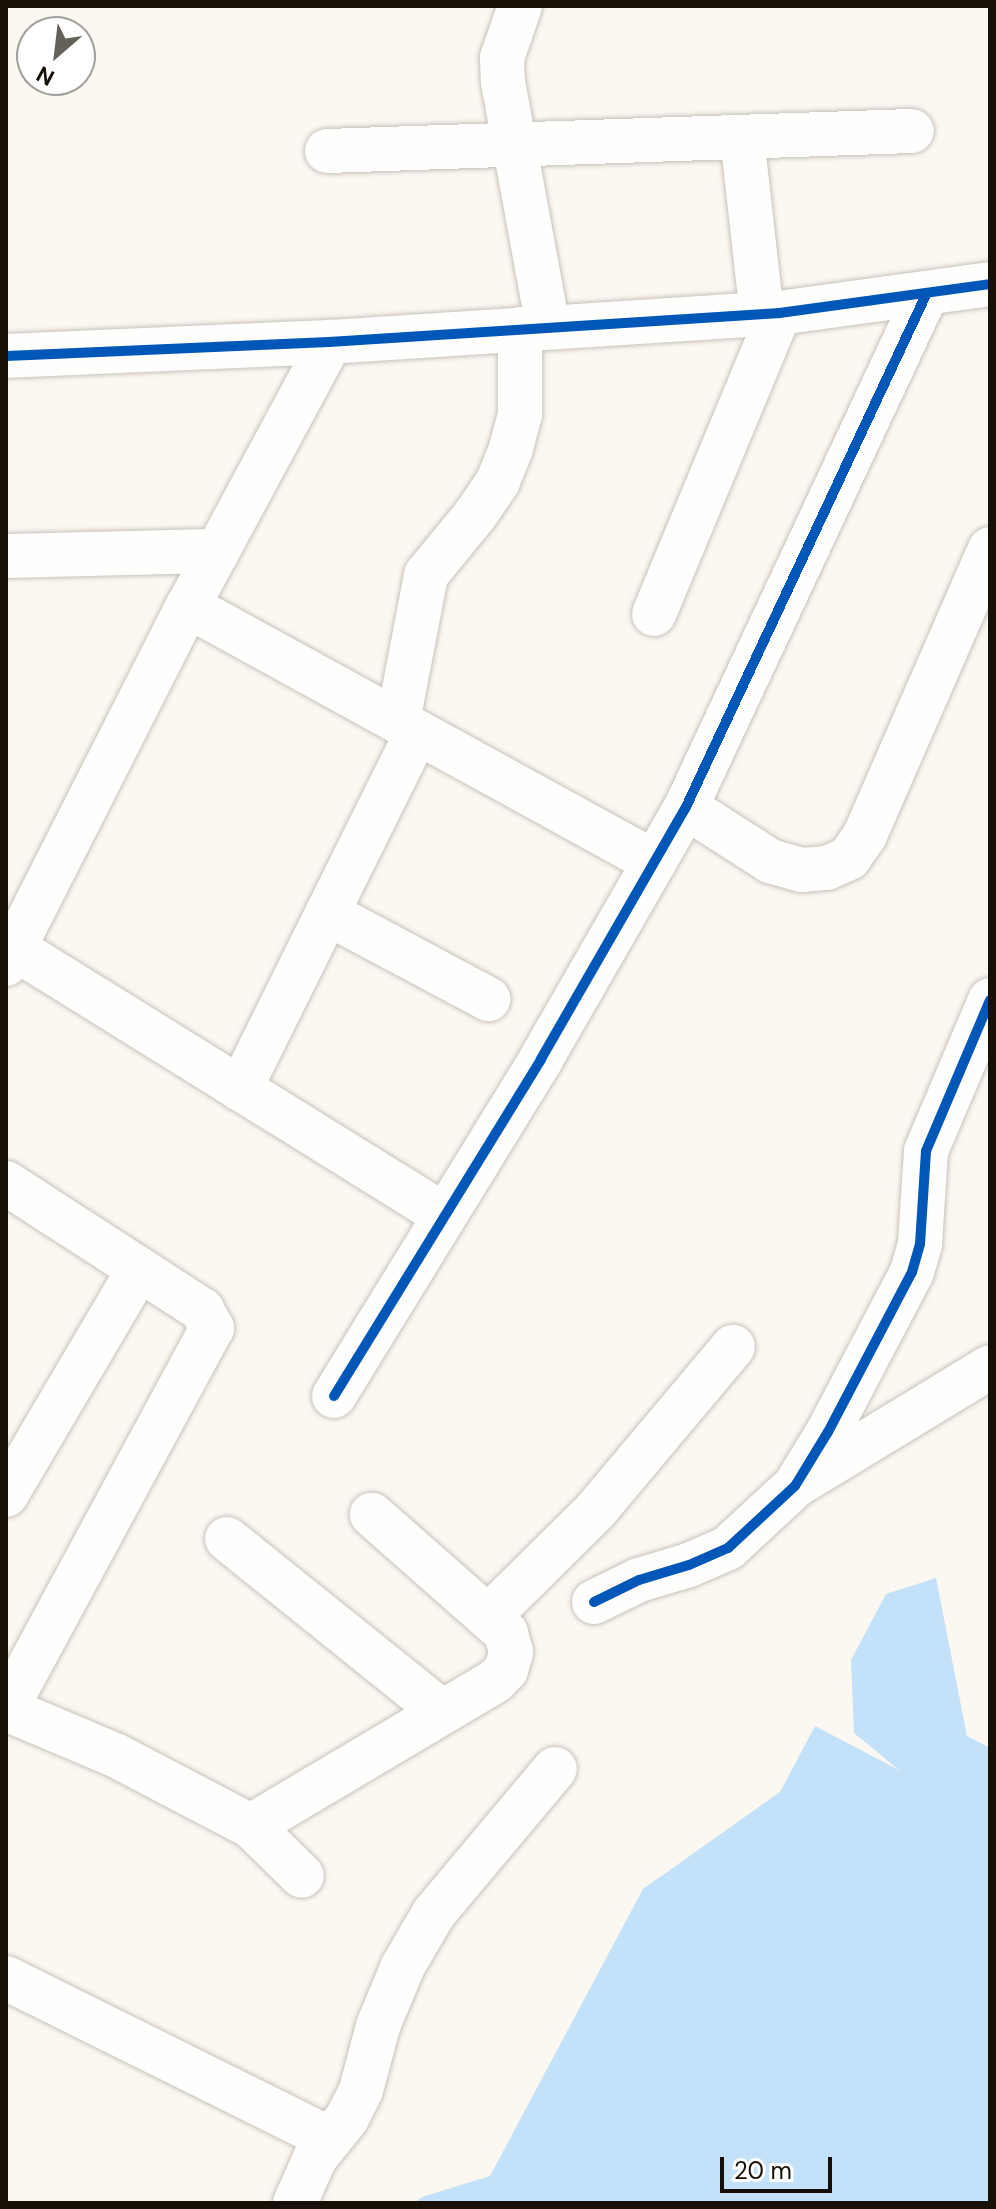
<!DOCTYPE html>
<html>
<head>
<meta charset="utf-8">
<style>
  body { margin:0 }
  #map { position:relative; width:996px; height:2209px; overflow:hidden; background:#fbf7f1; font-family:"DM Sans",sans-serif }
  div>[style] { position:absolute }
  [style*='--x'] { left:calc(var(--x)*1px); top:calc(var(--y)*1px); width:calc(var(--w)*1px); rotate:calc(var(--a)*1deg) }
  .water>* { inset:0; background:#c3e2fa }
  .roads { filter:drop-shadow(0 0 2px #c7c2ba) drop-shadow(0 0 2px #c7c2ba) }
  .minor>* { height:44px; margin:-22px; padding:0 22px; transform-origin:22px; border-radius:22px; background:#fefefd }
  .cycleway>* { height:10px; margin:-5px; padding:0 5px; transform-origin:5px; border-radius:5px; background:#0057b8 }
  span { translate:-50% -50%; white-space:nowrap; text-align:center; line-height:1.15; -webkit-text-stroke:6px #fff; paint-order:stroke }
  .frame { position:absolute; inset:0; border:8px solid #161006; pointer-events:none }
  .north { position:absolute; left:16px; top:16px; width:80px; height:80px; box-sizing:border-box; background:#fff; border:2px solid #a29f9b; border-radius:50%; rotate:208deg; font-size:22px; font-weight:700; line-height:32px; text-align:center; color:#161006 }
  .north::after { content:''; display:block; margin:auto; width:28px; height:36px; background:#666158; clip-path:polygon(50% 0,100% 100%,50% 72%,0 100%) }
  .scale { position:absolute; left:720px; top:2157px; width:112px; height:36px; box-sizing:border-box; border:4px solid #161006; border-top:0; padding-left:10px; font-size:24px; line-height:28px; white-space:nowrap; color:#161006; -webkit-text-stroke:6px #fff; paint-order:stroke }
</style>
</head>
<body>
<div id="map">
  <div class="water">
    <div style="clip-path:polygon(936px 1578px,967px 1736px,990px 1748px,990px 2203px,414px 2203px,422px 2197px,490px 2176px,643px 1889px,780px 1792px,815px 1726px,899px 1770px,854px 1733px,851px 1660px,886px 1594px)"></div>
  </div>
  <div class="roads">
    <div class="minor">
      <div style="--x:520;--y:6;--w:55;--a:109.1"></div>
      <div style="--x:502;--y:58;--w:24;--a:88"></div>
      <div style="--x:503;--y:82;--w:249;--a:79.6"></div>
      <div style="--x:742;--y:137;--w:178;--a:83.6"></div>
      <div style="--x:327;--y:151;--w:585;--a:-1.96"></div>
      <div style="--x:6;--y:356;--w:324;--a:-2.5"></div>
      <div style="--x:330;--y:342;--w:450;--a:-3.7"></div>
      <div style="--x:779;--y:313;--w:213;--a:-7.8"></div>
      <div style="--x:6;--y:556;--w:212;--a:-1.4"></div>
      <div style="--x:188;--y:606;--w:532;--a:28.78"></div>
      <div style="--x:654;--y:614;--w:326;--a:-67.4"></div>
      <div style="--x:398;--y:721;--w:149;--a:-79.1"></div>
      <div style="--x:426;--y:575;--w:79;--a:-50.7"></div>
      <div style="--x:476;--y:514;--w:40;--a:-56"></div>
      <div style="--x:498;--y:481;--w:35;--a:-68"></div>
      <div style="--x:511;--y:448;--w:34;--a:-75"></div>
      <div style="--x:520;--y:415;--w:86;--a:-90"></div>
      <div style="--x:686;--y:807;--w:100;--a:32.7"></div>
      <div style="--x:770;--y:861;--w:33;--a:16"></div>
      <div style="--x:802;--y:870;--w:25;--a:-5"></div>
      <div style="--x:827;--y:868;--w:24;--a:-24"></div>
      <div style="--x:849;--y:858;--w:28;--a:-55"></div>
      <div style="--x:865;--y:835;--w:312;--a:-66.4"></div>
      <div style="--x:327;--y:913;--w:183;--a:28.1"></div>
      <div style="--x:14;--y:948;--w:506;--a:31.84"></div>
      <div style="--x:6;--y:964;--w:402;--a:-63.1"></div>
      <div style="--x:188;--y:606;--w:300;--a:-61.7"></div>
      <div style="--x:240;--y:1089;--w:398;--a:-63.6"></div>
      <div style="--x:6;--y:1183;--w:234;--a:32.9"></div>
      <div style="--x:202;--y:1310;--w:21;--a:61"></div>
      <div style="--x:212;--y:1328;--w:433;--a:118.4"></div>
      <div style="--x:334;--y:1396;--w:395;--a:-58.4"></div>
      <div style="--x:541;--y:1059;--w:291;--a:-60.1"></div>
      <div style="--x:686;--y:807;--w:565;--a:-64.89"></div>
      <div style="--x:801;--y:1482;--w:221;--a:-31.3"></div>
      <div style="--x:6;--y:1495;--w:262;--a:-59.5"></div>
      <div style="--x:227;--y:1539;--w:276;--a:38.8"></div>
      <div style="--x:594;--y:1602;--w:50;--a:-26.1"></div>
      <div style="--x:639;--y:1580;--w:52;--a:-16.7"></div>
      <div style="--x:689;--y:1565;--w:43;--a:-23.6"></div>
      <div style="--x:728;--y:1548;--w:91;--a:-42.8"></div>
      <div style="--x:795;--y:1486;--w:63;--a:-58.6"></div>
      <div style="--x:828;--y:1432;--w:181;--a:-62.3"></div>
      <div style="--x:912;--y:1272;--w:29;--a:-74"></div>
      <div style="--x:920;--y:1244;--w:93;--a:-86.3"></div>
      <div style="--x:926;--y:1151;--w:164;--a:-67"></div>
      <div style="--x:489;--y:1616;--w:151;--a:-44.7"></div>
      <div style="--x:596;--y:1510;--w:213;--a:-50"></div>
      <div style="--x:6;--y:1709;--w:118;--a:22.9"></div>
      <div style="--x:115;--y:1755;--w:153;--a:27.6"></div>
      <div style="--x:251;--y:1826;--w:71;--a:44.4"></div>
      <div style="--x:251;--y:1826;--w:284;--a:-30.7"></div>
      <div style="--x:495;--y:1681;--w:16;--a:-45"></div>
      <div style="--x:506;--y:1670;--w:19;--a:-74"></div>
      <div style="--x:511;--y:1652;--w:20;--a:-105"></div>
      <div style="--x:506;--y:1633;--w:179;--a:-138.6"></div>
      <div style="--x:6;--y:1978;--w:362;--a:26.4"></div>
      <div style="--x:295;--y:2203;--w:49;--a:-66"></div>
      <div style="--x:315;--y:2158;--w:51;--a:-51.3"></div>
      <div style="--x:347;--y:2118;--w:31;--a:-63"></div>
      <div style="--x:361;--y:2090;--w:66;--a:-75.1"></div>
      <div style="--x:378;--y:2026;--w:65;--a:-67.4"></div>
      <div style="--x:403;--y:1966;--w:61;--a:-59.7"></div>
      <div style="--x:434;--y:1913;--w:188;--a:-50"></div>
    </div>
  </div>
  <div class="cycleway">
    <div style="--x:6;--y:356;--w:324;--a:-2.5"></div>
    <div style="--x:330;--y:342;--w:450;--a:-3.7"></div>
    <div style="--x:779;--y:313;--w:213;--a:-7.8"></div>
    <div style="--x:334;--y:1396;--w:395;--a:-58.4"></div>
    <div style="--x:541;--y:1059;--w:291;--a:-60.1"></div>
    <div style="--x:686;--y:807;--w:565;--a:-64.89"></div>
    <div style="--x:594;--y:1602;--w:50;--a:-26.1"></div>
    <div style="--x:639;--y:1580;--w:52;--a:-16.7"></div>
    <div style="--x:689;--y:1565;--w:43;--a:-23.6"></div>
    <div style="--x:728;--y:1548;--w:91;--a:-42.8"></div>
    <div style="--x:795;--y:1486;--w:63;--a:-58.6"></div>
    <div style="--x:828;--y:1432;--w:181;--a:-62.3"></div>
    <div style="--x:912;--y:1272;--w:29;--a:-74"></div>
    <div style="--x:920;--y:1244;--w:93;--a:-86.3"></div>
    <div style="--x:926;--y:1151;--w:164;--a:-67"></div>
  </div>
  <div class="frame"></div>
  <div class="north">N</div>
  <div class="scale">20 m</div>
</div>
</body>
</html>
